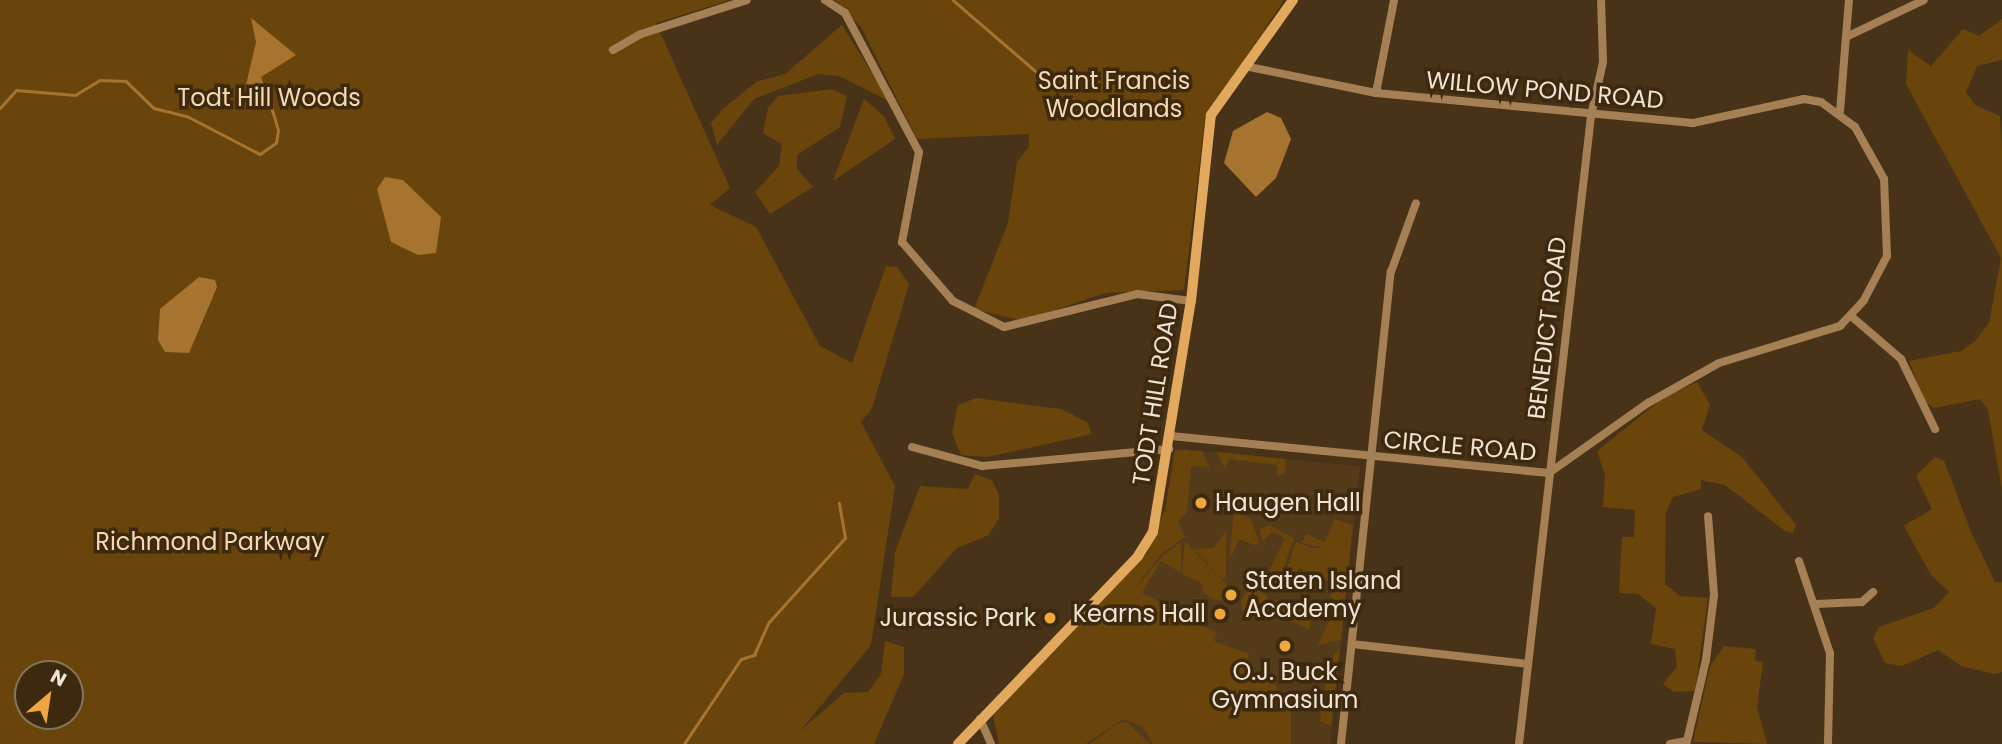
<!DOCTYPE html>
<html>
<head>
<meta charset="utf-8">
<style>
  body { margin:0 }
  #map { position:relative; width:2002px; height:744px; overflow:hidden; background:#483319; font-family:Poppins,sans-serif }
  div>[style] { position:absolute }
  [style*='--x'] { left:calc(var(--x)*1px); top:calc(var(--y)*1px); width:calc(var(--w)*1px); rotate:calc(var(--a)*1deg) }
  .built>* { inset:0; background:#533a19 }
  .green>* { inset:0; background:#6a450b }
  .round { border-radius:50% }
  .water>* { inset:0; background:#a6742e }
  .stream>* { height:2.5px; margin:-1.25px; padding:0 1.25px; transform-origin:1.25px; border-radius:1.25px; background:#a6742e }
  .street>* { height:8px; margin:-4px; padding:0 4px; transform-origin:4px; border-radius:4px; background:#a48054 }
  .secondary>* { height:10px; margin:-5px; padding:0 5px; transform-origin:5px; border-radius:5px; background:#e1a85e }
  .dots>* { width:19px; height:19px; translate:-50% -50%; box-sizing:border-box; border:4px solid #3d290e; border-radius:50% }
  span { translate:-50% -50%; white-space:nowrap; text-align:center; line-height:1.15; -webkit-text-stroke:7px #3d290e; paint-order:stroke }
  .park-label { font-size:24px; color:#f5d9b7 }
  .street-label { font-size:24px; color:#f0e3d4 }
  .poi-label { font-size:24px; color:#f0e3d4 }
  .left { translate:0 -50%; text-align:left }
  .right { translate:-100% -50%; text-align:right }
  .north { position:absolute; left:14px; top:660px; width:70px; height:70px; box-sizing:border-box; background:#3d290e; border:2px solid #85735d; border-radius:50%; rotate:29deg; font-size:19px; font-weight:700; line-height:28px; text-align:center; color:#f0e3d4 }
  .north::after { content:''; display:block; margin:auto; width:24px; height:32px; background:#efa73e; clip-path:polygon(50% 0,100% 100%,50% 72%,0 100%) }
</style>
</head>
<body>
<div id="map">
  <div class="built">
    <div style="clip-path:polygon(1181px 449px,1360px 466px,1330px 744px,1007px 744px,1156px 545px)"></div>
  </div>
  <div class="green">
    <div style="clip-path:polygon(evenodd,0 0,730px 0,656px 23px,730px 188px,710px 205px,756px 227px,820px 346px,852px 363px,886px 266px,897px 267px,909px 284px,872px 408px,861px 422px,895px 486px,871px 645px,801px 730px,844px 693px,868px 692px,881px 674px,885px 641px,904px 647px,904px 674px,874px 744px,0 744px,0 0,28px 674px,70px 674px,70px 716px,28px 716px,28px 674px)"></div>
    <div style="clip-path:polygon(835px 0,1284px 0,1205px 119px,1184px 290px,1105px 293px,1022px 321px,974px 309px,1008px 223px,1017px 162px,1029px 147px,1029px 134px,917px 139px,861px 27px)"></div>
    <div style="clip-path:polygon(2002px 19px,2002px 60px,1977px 66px,1966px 92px,1975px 105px,2000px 116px,2002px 150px,2002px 490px,1988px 410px,1980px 399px,1934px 408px,1924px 401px,1909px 361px,1961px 351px,1975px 341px,1989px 323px,2001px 258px,1906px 84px,1908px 50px,1931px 66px,1963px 29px,1979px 36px)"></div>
    <div style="clip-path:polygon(842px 25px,889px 101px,839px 76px,818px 74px,754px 99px,717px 145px,711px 123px,723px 109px,756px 82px,785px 74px)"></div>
    <div style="clip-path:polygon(832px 89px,847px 96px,840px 127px,797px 155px,797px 169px,813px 187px,770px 214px,755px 192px,779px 166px,782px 144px,763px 133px,768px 108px,778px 96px)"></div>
    <div style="clip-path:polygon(864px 99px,884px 116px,895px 139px,833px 181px)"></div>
    <div style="clip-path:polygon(1697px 382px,1710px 405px,1702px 430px,1742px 457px,1796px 525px,1793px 533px,1785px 531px,1725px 485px,1701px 480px,1701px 489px,1673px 497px,1666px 512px,1665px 584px,1680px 596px,1708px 598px,1695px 691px,1674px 692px,1663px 684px,1677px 667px,1675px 649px,1651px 644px,1656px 608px,1638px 594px,1619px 593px,1622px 537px,1634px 537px,1635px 510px,1603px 507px,1605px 475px,1597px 451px,1664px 397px)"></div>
    <div style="clip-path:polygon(976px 398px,1061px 409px,1087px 422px,1092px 434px,987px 457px,961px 455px,952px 433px,958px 405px)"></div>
    <div style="clip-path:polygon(1175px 450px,1202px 451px,1212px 475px,1206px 466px,1191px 467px,1187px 512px,1178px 522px,1185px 537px,1162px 553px,1134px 589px,1164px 555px,1181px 542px,1181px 573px,1161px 561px,1142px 593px,1188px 616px,1197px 597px,1207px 602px,1197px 623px,1217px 633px,1214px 641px,1249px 654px,1247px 666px,1275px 681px,1278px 696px,1291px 705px,1291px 744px,1153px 744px,1142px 726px,1124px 719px,1085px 744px,999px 744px,993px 714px,1147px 553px,1165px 510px)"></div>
    <div style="clip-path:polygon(1217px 452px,1286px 459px,1285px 473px,1277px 476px,1277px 465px,1229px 459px,1225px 469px)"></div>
    <div style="clip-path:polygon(1935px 457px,1944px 461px,1972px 534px,1995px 582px,2002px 582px,2002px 672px,1994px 674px,1961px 666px,1938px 650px,1902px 666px,1885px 663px,1873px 638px,1879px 627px,1934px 608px,1949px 592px,1931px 575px,1904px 526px,1932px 509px,1916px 476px)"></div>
    <div style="clip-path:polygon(975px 474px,992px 480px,999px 495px,999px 518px,989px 535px,957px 548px,913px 597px,891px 597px,895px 552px,920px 486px,968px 489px)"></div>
    <div style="clip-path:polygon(1234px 511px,1251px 519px,1259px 541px,1257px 546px,1239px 539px,1229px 561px)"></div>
    <div style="clip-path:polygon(1335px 519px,1353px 525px,1344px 607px,1330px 596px,1334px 584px,1299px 568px,1293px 580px,1285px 574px,1296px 542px,1312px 548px,1323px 548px,1302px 543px,1306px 534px,1325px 542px)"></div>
    <div style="clip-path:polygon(1269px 525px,1294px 538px,1279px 582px,1259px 588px,1249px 581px,1262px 586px,1285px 538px,1273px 532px,1262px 541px,1260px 530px)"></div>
    <div style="clip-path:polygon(1226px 531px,1226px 575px,1223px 580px,1194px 549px,1213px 548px)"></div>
    <div style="clip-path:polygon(1185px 541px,1226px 584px,1235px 603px,1212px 599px,1201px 590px,1203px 584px,1182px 574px)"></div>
    <div class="round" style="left:1241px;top:590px;width:28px;height:28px"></div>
    <div style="clip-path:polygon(1276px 599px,1310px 616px,1310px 630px,1277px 614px,1266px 620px)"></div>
    <div style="clip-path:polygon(1334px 609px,1344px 613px,1341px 640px,1318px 645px)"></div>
    <div style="clip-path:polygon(1724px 646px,1756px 649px,1755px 661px,1763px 662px,1757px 707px,1767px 744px,1693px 742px,1710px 666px)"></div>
    <div style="clip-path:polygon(1340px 648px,1332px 717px,1331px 726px,1320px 721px,1327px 677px,1319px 672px)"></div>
    <div style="clip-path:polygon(1127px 722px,1150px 744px,1090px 744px,1117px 724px)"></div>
  </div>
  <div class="water">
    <div style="clip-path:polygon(251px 18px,296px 55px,261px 77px,269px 100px,246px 85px,256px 42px)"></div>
    <div style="clip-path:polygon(1267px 112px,1281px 118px,1291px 139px,1276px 178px,1256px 197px,1224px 163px,1233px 131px)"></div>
    <div style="clip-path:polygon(385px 177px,403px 180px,441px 217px,436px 253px,418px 255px,391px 242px,377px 189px)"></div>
    <div style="clip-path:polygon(199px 277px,215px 280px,217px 287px,189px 353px,165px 352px,158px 340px,160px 309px)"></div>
  </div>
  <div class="stream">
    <div style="--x:953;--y:0;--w:112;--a:40.7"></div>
    <div style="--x:0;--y:108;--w:24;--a:-48"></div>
    <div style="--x:16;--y:90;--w:59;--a:4.8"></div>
    <div style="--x:75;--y:95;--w:29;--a:-31"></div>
    <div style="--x:100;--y:80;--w:26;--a:2"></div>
    <div style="--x:126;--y:81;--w:39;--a:44"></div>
    <div style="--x:154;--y:108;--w:34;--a:14"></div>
    <div style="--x:187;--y:116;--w:82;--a:27.5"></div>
    <div style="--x:260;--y:154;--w:19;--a:-35"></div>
    <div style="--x:276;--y:143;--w:13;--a:-81"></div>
    <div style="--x:278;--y:130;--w:31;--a:-107"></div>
    <div style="--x:684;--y:744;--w:102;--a:-56.2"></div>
    <div style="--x:741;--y:659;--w:14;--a:-17"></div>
    <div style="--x:754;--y:655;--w:36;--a:-66"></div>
    <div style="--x:769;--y:622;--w:113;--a:-47.9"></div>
    <div style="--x:845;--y:538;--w:35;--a:-100"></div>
  </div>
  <div class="street">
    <div style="--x:825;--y:0;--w:24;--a:33"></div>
    <div style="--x:845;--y:13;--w:157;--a:62"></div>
    <div style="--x:919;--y:152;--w:92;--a:100.7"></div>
    <div style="--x:902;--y:242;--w:78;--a:49.2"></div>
    <div style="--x:953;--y:301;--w:57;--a:27"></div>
    <div style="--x:1004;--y:327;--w:137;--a:-13.9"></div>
    <div style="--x:1137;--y:294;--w:54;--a:7.4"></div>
    <div style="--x:1846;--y:37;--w:86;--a:-25.4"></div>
    <div style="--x:613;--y:50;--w:32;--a:-30"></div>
    <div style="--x:641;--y:34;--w:111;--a:-17.8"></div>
    <div style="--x:1376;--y:93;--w:95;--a:-79"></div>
    <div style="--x:1840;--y:111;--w:111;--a:-85.4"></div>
    <div style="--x:1851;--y:316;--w:66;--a:40.7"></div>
    <div style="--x:1901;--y:359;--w:78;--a:64.1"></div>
    <div style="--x:1171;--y:436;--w:380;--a:5.6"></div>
    <div style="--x:1549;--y:473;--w:121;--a:-35.3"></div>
    <div style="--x:1648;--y:403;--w:81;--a:-29.4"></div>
    <div style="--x:1719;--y:363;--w:127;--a:-17"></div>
    <div style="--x:1840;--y:326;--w:35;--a:-47"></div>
    <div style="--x:1864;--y:300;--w:50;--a:-62.4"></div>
    <div style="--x:1887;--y:256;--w:77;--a:-92.2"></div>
    <div style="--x:1884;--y:179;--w:60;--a:-119.1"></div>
    <div style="--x:1855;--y:127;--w:42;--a:-143.7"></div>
    <div style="--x:1821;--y:102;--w:17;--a:-170"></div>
    <div style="--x:1804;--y:99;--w:114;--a:167.8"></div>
    <div style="--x:1693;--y:123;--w:318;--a:-174.6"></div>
    <div style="--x:1376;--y:93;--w:134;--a:-168.4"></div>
    <div style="--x:912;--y:447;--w:73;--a:15.2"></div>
    <div style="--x:982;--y:466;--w:188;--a:-5.2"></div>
    <div style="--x:1799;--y:561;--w:97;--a:71.4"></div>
    <div style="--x:1830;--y:653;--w:91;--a:91.3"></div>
    <div style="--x:1816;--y:604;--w:46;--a:-2.5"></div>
    <div style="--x:1862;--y:602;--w:15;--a:-42"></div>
    <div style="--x:1352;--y:644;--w:177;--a:6.5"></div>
    <div style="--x:980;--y:719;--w:27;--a:66"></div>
    <div style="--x:1341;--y:744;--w:475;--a:-84"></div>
    <div style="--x:1391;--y:272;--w:73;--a:-70.1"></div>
    <div style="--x:1519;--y:744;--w:632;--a:-83.46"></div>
    <div style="--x:1591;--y:116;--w:55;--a:-77.5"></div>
    <div style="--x:1603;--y:62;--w:62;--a:-91.8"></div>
    <div style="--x:1670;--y:744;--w:17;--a:-10"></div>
    <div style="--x:1687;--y:741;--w:83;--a:-76.8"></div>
    <div style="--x:1706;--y:660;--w:65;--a:-83"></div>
    <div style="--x:1714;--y:595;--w:79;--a:-94.3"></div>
  </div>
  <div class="secondary">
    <div style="--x:958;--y:744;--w:260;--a:-46.2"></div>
    <div style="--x:1138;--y:556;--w:28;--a:-58"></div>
    <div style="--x:1153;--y:532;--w:234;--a:-80.7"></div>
    <div style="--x:1191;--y:301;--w:187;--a:-83.9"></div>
    <div style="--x:1211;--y:115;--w:141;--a:-54.5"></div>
  </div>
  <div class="dots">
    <div style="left:1201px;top:503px;background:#efa73e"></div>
    <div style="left:1231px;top:595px;background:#efa73e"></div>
    <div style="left:1220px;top:614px;background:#efa73e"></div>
    <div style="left:1050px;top:618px;background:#efa73e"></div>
    <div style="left:1285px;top:646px;background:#efa73e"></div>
  </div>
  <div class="park-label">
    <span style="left:1114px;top:95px">Saint Francis<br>Woodlands</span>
    <span style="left:269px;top:98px">Todt Hill Woods</span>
    <span style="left:210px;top:542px">Richmond Parkway</span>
  </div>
  <div class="street-label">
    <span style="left:1545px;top:90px;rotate:5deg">WILLOW POND ROAD</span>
    <span style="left:1547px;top:328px;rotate:-83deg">BENEDICT ROAD</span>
    <span style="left:1155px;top:394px;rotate:-81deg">TODT HILL ROAD</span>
    <span style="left:1460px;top:446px;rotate:5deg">CIRCLE ROAD</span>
  </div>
  <div class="poi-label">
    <span class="left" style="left:1215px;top:503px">Haugen Hall</span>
    <span class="left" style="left:1245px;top:595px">Staten Island<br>Academy</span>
    <span class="right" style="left:1206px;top:614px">Kearns Hall</span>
    <span class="right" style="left:1036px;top:618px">Jurassic Park</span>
    <span style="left:1285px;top:686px">O.J. Buck<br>Gymnasium</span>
  </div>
  <div class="north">N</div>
</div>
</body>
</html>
